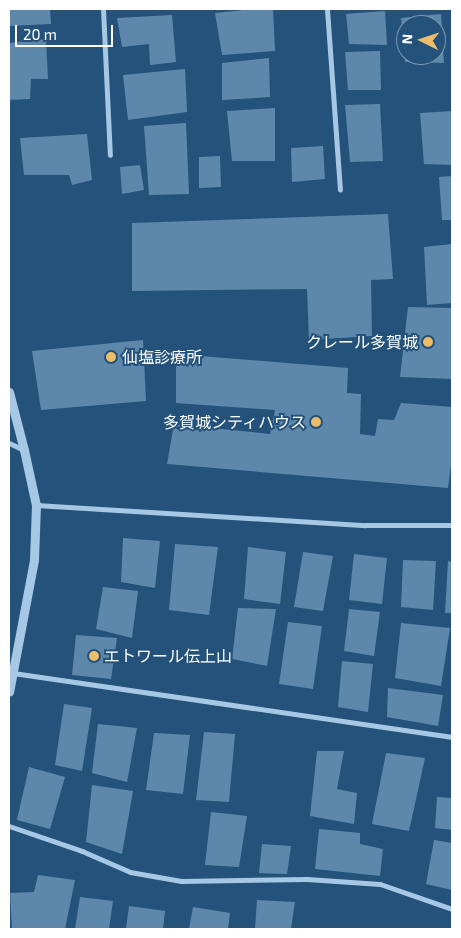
<!DOCTYPE html>
<html>
<head>
<meta charset="utf-8">
<style>
  body { margin:0 }
  #map { position:relative; width:461px; height:938px; overflow:hidden; background:#24527a; font-family:"Exo 2","Noto Sans JP",sans-serif }
  div>[style] { position:absolute }
  [style*='--x'] { left:calc(var(--x)*1px); top:calc(var(--y)*1px); width:calc(var(--w)*1px); rotate:calc(var(--a)*1deg) }
  .building>* { inset:0; background:#5d88ac }
  .minor>* { height:5px; margin:-2.5px; padding:0 2.5px; transform-origin:2.5px; border-radius:2.5px; background:#a7c8e4 }
  .tertiary>* { height:9px; margin:-4.5px; padding:0 4.5px; transform-origin:4.5px; border-radius:4.5px; background:#a7c8e4 }
  .dots>* { width:14px; height:14px; translate:-50% -50%; box-sizing:border-box; border:2px solid #24527a; border-radius:50% }
  span { translate:-50% -50%; white-space:nowrap; text-align:center; line-height:1.15; -webkit-text-stroke:4px #24527a; paint-order:stroke }
  .poi-label { font-size:16px; color:#fff }
  .right { translate:-100% -50%; text-align:right }
  .left { translate:0 -50%; text-align:left }
  .frame { position:absolute; inset:0; border:10px solid #fff; pointer-events:none }
  .north { position:absolute; left:396px; top:15px; width:50px; height:50px; box-sizing:border-box; background:#24527a; border:1px solid #7c97af; border-radius:50%; rotate:274deg; font-size:14px; font-weight:700; line-height:20px; text-align:center; color:#fff }
  .north::after { content:''; display:block; margin:auto; width:18px; height:22px; background:#eebc6b; clip-path:polygon(50% 0,100% 100%,50% 72%,0 100%) }
  .scale { position:absolute; left:15px; top:25px; width:98px; height:22px; box-sizing:border-box; border:2px solid #fff; border-top:0; padding-left:6px; font-size:15px; line-height:18px; white-space:nowrap; color:#fff; -webkit-text-stroke:4px #24527a; paint-order:stroke }
</style>
</head>
<body>
<div id="map">
  <div class="building">
    <div style="clip-path:polygon(9px 9px,50px 9px,51px 24px,9px 26px)"></div>
    <div style="clip-path:polygon(253px 9px,273px 9px,275px 51px,222px 55px,215px 13px)"></div>
    <div style="clip-path:polygon(385px 11px,387px 45px,349px 44px,346px 14px)"></div>
    <div style="clip-path:polygon(evenodd,441px 14px,444px 63px,405px 62px,401px 18px,441px 14px,406px 25px,436px 25px,436px 55px,406px 55px,406px 25px)"></div>
    <div style="clip-path:polygon(172px 15px,176px 62px,150px 65px,149px 44px,122px 47px,117px 18px)"></div>
    <div style="clip-path:polygon(46px 39px,48px 79px,31px 79px,30px 99px,9px 100px,9px 43px)"></div>
    <div style="clip-path:polygon(380px 51px,381px 90px,348px 90px,345px 52px)"></div>
    <div style="clip-path:polygon(269px 58px,270px 97px,222px 100px,222px 63px)"></div>
    <div style="clip-path:polygon(185px 69px,187px 112px,128px 120px,123px 75px)"></div>
    <div style="clip-path:polygon(380px 104px,383px 161px,350px 162px,345px 105px)"></div>
    <div style="clip-path:polygon(275px 108px,275px 161px,232px 161px,227px 111px)"></div>
    <div style="clip-path:polygon(452px 111px,452px 165px,424px 164px,420px 113px)"></div>
    <div style="clip-path:polygon(186px 123px,189px 194px,149px 195px,144px 126px)"></div>
    <div style="clip-path:polygon(87px 134px,92px 180px,72px 185px,69px 175px,24px 175px,20px 138px)"></div>
    <div style="clip-path:polygon(323px 146px,325px 179px,292px 182px,291px 148px)"></div>
    <div style="clip-path:polygon(220px 156px,221px 187px,199px 188px,199px 157px)"></div>
    <div style="clip-path:polygon(140px 165px,144px 190px,122px 194px,120px 167px)"></div>
    <div style="clip-path:polygon(452px 176px,452px 220px,442px 220px,439px 177px)"></div>
    <div style="clip-path:polygon(388px 214px,393px 279px,371px 280px,372px 336px,309px 340px,307px 289px,132px 291px,132px 223px)"></div>
    <div style="clip-path:polygon(452px 244px,452px 303px,427px 305px,424px 247px)"></div>
    <div style="clip-path:polygon(408px 307px,452px 308px,452px 379px,400px 377px)"></div>
    <div style="clip-path:polygon(143px 340px,146px 401px,41px 410px,32px 351px)"></div>
    <div style="clip-path:polygon(176px 354px,348px 368px,347px 393px,361px 394px,360px 434px,375px 436px,378px 419px,394px 420px,401px 403px,452px 407px,452px 457px,448px 488px,167px 464px,174px 424px,270px 434px,275px 410px,176px 403px)"></div>
    <div style="clip-path:polygon(123px 538px,160px 541px,155px 588px,121px 582px)"></div>
    <div style="clip-path:polygon(175px 544px,218px 547px,209px 615px,169px 610px)"></div>
    <div style="clip-path:polygon(248px 547px,286px 552px,280px 604px,244px 599px)"></div>
    <div style="clip-path:polygon(303px 552px,333px 556px,323px 611px,294px 607px)"></div>
    <div style="clip-path:polygon(354px 554px,387px 558px,382px 604px,349px 600px)"></div>
    <div style="clip-path:polygon(403px 560px,436px 561px,433px 610px,401px 607px)"></div>
    <div style="clip-path:polygon(448px 561px,452px 562px,452px 613px,445px 613px)"></div>
    <div style="clip-path:polygon(103px 587px,138px 591px,132px 638px,96px 629px)"></div>
    <div style="clip-path:polygon(238px 608px,276px 609px,267px 666px,232px 659px)"></div>
    <div style="clip-path:polygon(349px 609px,380px 612px,374px 656px,344px 651px)"></div>
    <div style="clip-path:polygon(288px 622px,322px 626px,313px 689px,279px 684px)"></div>
    <div style="clip-path:polygon(401px 623px,450px 628px,441px 686px,395px 678px)"></div>
    <div style="clip-path:polygon(76px 635px,117px 638px,111px 679px,72px 675px)"></div>
    <div style="clip-path:polygon(342px 661px,373px 664px,368px 712px,338px 707px)"></div>
    <div style="clip-path:polygon(388px 688px,443px 695px,438px 726px,387px 717px)"></div>
    <div style="clip-path:polygon(64px 704px,92px 708px,82px 771px,55px 765px)"></div>
    <div style="clip-path:polygon(98px 724px,137px 728px,127px 782px,92px 773px)"></div>
    <div style="clip-path:polygon(204px 732px,235px 734px,229px 802px,196px 800px)"></div>
    <div style="clip-path:polygon(154px 733px,190px 735px,183px 794px,146px 790px)"></div>
    <div style="clip-path:polygon(317px 751px,344px 751px,337px 789px,357px 793px,354px 824px,310px 816px)"></div>
    <div style="clip-path:polygon(386px 753px,425px 758px,409px 831px,372px 824px)"></div>
    <div style="clip-path:polygon(29px 767px,65px 777px,50px 829px,17px 820px)"></div>
    <div style="clip-path:polygon(92px 785px,133px 791px,122px 854px,86px 842px)"></div>
    <div style="clip-path:polygon(437px 797px,452px 798px,452px 830px,435px 828px)"></div>
    <div style="clip-path:polygon(211px 812px,247px 816px,239px 867px,205px 865px)"></div>
    <div style="clip-path:polygon(319px 829px,360px 833px,360px 844px,383px 849px,380px 876px,315px 869px)"></div>
    <div style="clip-path:polygon(434px 840px,452px 843px,452px 890px,426px 884px)"></div>
    <div style="clip-path:polygon(262px 844px,291px 846px,287px 874px,259px 873px)"></div>
    <div style="clip-path:polygon(38px 875px,75px 880px,65px 929px,12px 929px,10px 893px,34px 892px)"></div>
    <div style="clip-path:polygon(80px 897px,113px 901px,109px 929px,75px 929px)"></div>
    <div style="clip-path:polygon(257px 900px,295px 902px,291px 929px,255px 929px)"></div>
    <div style="clip-path:polygon(129px 906px,165px 911px,163px 929px,126px 929px)"></div>
    <div style="clip-path:polygon(193px 907px,230px 913px,228px 929px,189px 929px)"></div>
  </div>
  <div class="minor">
    <div style="--x:103;--y:9;--w:146;--a:87.3"></div>
    <div style="--x:327;--y:9;--w:181;--a:85.9"></div>
    <div style="--x:9;--y:443;--w:17;--a:25"></div>
    <div style="--x:36;--y:505;--w:330;--a:3.5"></div>
    <div style="--x:365;--y:525;--w:87;--a:0"></div>
    <div style="--x:13;--y:673;--w:444;--a:8.3"></div>
    <div style="--x:9;--y:826;--w:77;--a:18.9"></div>
    <div style="--x:82;--y:851;--w:52;--a:23.6"></div>
    <div style="--x:130;--y:872;--w:52;--a:10"></div>
    <div style="--x:181;--y:881;--w:126;--a:-0.9"></div>
    <div style="--x:307;--y:879;--w:73;--a:3.9"></div>
    <div style="--x:380;--y:884;--w:76;--a:19.1"></div>
  </div>
  <div class="tertiary">
    <div style="--x:9;--y:392;--w:60;--a:75.5"></div>
    <div style="--x:24;--y:450;--w:56;--a:77.7"></div>
    <div style="--x:36;--y:505;--w:55;--a:92.1"></div>
    <div style="--x:34;--y:560;--w:134;--a:100.7"></div>
  </div>
  <div class="dots">
    <div style="left:428px;top:342px;background:#eebc6b"></div>
    <div style="left:111px;top:357px;background:#eebc6b"></div>
    <div style="left:316px;top:422px;background:#eebc6b"></div>
    <div style="left:94px;top:656px;background:#eebc6b"></div>
  </div>
  <div class="poi-label">
    <span class="right" style="left:418px;top:342px">クレール多賀城</span>
    <span class="left" style="left:122px;top:357px">仙塩診療所</span>
    <span class="right" style="left:306px;top:422px">多賀城シティハウス</span>
    <span class="left" style="left:104px;top:656px">エトワール伝上山</span>
  </div>
  <div class="frame"></div>
  <div class="north">N</div>
  <div class="scale">20 m</div>
</div>
</body>
</html>
